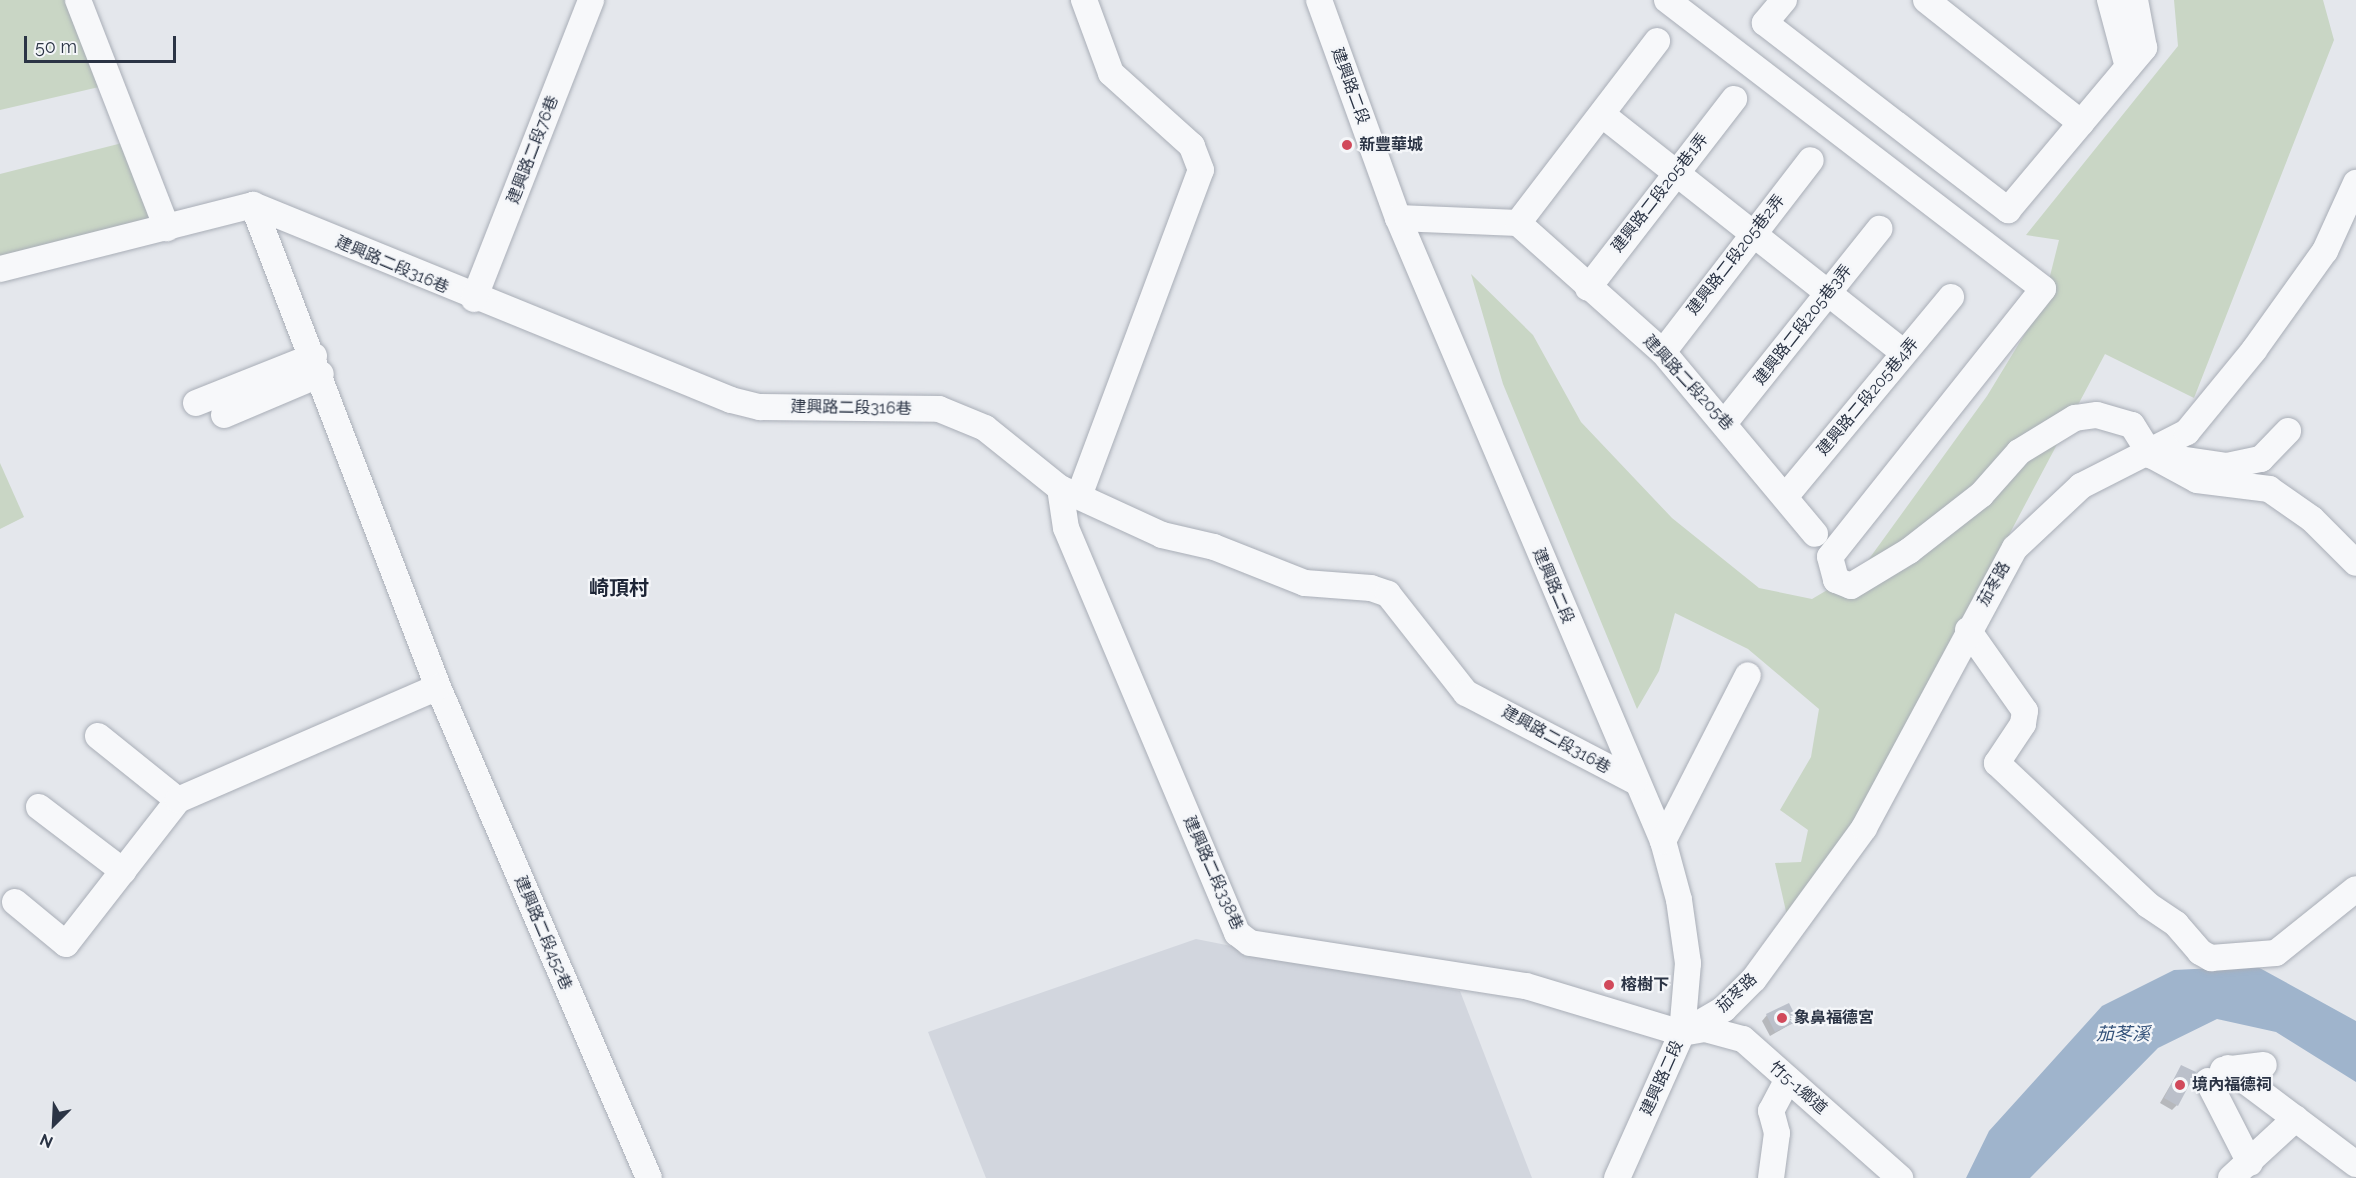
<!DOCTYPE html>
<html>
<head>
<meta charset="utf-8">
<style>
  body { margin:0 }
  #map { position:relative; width:2356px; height:1178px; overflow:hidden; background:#e4e7ec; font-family:Raleway,"Noto Sans TC",sans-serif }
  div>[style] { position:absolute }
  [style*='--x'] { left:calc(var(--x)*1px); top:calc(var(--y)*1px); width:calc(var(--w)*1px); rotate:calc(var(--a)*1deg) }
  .built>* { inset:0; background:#d2d6de }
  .green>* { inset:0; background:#c9d6c5 }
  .water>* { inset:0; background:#9fb4cc }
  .shadow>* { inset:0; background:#0003 }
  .building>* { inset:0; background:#bbc0ca }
  .roads { filter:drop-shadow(0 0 2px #a9aeb7) drop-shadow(0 0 2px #a9aeb7) }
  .minor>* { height:26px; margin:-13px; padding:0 13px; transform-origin:13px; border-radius:13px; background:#f7f8fa }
  .dots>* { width:16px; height:16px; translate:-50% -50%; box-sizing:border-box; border:3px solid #f4f6f9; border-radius:50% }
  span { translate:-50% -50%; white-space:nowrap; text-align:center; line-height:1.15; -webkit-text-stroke:4.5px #f4f6f9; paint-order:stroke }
  .street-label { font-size:16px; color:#2b3445 }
  .poi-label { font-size:16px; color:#2b3445; font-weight:700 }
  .left { translate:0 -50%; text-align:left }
  .water-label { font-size:18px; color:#34527a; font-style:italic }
  .quarter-label { font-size:20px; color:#1d2536; font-weight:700 }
  .north { position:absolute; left:24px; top:1094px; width:60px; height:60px; -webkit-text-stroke:4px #f4f6f9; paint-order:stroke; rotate:204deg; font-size:16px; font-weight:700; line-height:24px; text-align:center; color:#2b3445 }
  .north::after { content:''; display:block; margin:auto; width:21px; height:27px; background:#2b3445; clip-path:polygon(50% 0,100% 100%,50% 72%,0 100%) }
  .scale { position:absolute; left:24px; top:36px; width:152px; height:27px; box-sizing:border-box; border:3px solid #2b3445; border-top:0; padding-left:8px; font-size:18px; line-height:21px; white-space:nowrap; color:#2b3445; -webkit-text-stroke:4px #f4f6f9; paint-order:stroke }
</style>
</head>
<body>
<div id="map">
  <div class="built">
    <div style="clip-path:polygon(1196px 939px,1460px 991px,1532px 1178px,986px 1178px,928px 1032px)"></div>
  </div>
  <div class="green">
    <div style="clip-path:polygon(0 0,81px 0,112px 84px,0 110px)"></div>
    <div style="clip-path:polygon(2174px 0,2323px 0,2334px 40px,2194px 398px,2105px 354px,1793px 942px,1775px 863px,1801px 862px,1808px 830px,1780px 810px,1811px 757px,1819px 709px,1748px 649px,1675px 613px,1659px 671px,1637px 709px,1503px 384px,1471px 274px,1533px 335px,1581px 422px,1672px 518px,1759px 588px,1812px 599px,1861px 570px,1987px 396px,2043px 304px,2059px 240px,2026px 235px,2178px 46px)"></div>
    <div style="clip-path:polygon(134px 140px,167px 228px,0 268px,0 174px)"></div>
    <div style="clip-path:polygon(0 463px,24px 517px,0 529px)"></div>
  </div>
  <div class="water">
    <div style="clip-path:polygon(2256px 966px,2356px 1021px,2356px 1082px,2276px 1032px,2217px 1019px,2158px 1048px,2030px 1178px,1966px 1178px,1989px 1131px,2102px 1006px,2174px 970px)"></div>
  </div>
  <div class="shadow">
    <div style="clip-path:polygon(1767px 1015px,1796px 1021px,1770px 1036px,1762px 1021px)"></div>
    <div style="clip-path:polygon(2181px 1067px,2177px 1105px,2172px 1110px,2160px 1103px)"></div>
  </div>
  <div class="building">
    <div style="clip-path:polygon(1789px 1003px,1798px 1021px,1775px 1032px,1766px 1014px)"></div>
    <div style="clip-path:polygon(2181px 1065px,2196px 1072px,2178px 1106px,2164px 1098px)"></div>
  </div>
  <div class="roads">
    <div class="minor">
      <div style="--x:78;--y:0;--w:245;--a:68.7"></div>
      <div style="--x:1319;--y:0;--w:232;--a:70.1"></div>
      <div style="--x:1398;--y:218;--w:677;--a:66.96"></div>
      <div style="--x:1663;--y:841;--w:61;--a:74.8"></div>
      <div style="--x:1679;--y:900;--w:64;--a:81.9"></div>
      <div style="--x:1688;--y:963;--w:70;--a:94.9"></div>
      <div style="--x:1682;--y:1033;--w:159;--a:114.1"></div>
      <div style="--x:1667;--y:0;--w:474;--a:37.5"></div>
      <div style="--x:2043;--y:289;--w:342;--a:128.5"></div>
      <div style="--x:1830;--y:557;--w:24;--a:75"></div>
      <div style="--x:1836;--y:580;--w:16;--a:22"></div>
      <div style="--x:1851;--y:586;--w:68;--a:-31.1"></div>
      <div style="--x:1909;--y:551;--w:91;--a:-37.9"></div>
      <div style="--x:1981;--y:495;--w:57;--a:-48.5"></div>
      <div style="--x:2019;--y:452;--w:66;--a:-31.3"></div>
      <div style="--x:2075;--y:418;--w:22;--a:-8"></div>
      <div style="--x:2097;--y:415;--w:36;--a:16"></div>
      <div style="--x:2132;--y:425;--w:36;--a:58"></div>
      <div style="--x:2151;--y:455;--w:52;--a:28.5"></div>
      <div style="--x:2197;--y:480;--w:73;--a:7.1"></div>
      <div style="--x:2269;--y:489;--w:52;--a:34.9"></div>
      <div style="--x:2312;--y:519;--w:62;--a:45"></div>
      <div style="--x:1784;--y:0;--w:30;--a:130"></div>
      <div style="--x:1765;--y:23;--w:307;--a:37.6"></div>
      <div style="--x:2008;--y:210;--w:212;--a:-50"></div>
      <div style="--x:2144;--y:48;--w:49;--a:-100.6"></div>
      <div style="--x:1926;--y:0;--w:198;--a:38.4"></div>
      <div style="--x:2110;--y:0;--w:69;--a:75"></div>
      <div style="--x:1604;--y:116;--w:382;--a:38.3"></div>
      <div style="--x:253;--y:205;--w:516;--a:69"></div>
      <div style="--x:438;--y:687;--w:534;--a:66.75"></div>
      <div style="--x:1398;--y:218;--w:120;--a:2.4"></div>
      <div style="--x:1518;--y:223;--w:194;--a:41.7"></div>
      <div style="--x:1663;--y:352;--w:237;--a:50.1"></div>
      <div style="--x:1518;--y:223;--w:229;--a:-52.6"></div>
      <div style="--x:0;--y:269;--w:261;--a:-14.2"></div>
      <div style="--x:253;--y:205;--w:516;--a:22.19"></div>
      <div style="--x:731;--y:400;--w:30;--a:14"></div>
      <div style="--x:760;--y:407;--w:179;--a:0.6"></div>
      <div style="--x:939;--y:409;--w:50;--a:22.4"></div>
      <div style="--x:985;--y:428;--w:96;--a:38.7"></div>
      <div style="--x:1060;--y:488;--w:112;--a:24.7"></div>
      <div style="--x:1162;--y:535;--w:53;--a:13"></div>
      <div style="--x:1214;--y:547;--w:98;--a:21.6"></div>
      <div style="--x:1305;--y:583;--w:66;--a:4.3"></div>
      <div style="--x:1371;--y:588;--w:18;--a:19"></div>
      <div style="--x:1388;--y:594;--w:126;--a:51.8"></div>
      <div style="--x:1466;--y:693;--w:190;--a:27.6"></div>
      <div style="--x:1588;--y:288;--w:239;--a:-52.3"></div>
      <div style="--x:474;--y:299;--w:321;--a:-68.6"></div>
      <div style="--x:1663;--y:352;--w:242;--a:-52.4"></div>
      <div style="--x:196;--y:403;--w:127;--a:-21.7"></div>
      <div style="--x:224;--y:415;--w:105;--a:-22.9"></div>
      <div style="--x:1726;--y:421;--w:246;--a:-51.4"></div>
      <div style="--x:2166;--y:457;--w:62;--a:8.4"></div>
      <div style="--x:2227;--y:466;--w:35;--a:-12"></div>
      <div style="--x:2261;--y:459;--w:39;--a:-46"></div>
      <div style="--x:1060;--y:488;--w:40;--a:81.5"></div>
      <div style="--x:1066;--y:528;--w:440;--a:67.1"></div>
      <div style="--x:1237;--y:933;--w:16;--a:38"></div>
      <div style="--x:1250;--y:943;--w:279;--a:8.9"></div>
      <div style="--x:1526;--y:986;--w:163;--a:16.8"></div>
      <div style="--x:1682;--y:1033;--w:23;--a:-10"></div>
      <div style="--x:1705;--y:1029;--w:39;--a:15"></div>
      <div style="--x:1743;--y:1039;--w:210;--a:41.5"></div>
      <div style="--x:1079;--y:496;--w:348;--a:-69.5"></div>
      <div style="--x:1201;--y:170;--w:26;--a:-111"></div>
      <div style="--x:1192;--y:146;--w:109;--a:-138"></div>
      <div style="--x:1111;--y:73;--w:78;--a:-110.3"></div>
      <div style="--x:1785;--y:497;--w:260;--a:-50.3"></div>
      <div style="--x:1968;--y:630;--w:99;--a:54.9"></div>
      <div style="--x:2025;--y:711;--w:13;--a:99"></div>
      <div style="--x:2023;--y:724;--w:47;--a:123.7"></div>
      <div style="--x:1997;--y:763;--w:207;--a:43.2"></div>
      <div style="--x:2148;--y:905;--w:34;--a:34"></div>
      <div style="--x:2176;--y:924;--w:37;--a:49"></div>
      <div style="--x:2200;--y:952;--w:13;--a:29"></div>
      <div style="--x:2211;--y:958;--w:65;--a:-4.4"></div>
      <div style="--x:2276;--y:953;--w:102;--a:-38.7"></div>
      <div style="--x:98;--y:736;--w:102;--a:38.7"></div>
      <div style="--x:39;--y:807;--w:106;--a:37.3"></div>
      <div style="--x:1663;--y:841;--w:186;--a:-62.9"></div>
      <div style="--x:15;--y:902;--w:66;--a:39.5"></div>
      <div style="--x:66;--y:944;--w:182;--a:-52.1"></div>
      <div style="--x:178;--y:800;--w:283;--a:-23.5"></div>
      <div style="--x:1688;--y:1030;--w:42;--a:-30.3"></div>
      <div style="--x:1724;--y:1009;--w:42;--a:-45"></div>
      <div style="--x:1754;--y:979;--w:187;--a:-53.9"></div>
      <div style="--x:1864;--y:828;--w:318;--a:-61.7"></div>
      <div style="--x:2015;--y:548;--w:91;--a:-43.2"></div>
      <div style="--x:2081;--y:486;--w:119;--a:-27"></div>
      <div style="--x:2187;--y:432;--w:106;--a:-50.7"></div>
      <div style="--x:2254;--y:350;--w:122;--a:-54.4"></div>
      <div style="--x:2325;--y:251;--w:75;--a:-65.5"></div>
      <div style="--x:2228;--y:1068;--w:160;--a:36.9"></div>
      <div style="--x:2223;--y:1070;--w:41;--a:-7"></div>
      <div style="--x:2208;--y:1081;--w:92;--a:62.9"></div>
      <div style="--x:1771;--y:1178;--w:45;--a:-82.4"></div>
      <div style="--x:1777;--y:1133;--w:23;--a:-105"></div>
      <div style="--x:1771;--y:1111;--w:36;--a:-62"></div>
      <div style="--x:2231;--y:1178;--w:88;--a:-42.7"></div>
    </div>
  </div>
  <div class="dots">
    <div style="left:1347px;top:145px;background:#d1495b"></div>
    <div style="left:1609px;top:985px;background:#d1495b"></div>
    <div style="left:1782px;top:1018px;background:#d1495b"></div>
    <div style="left:2180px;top:1085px;background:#d1495b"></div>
  </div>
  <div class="street-label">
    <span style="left:1350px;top:86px;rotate:70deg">建興路二段</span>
    <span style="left:533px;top:150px;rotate:-69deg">建興路二段76巷</span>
    <span style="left:1660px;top:193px;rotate:-52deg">建興路二段205巷1弄</span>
    <span style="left:1736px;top:255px;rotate:-52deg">建興路二段205巷2弄</span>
    <span style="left:392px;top:265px;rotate:23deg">建興路二段316巷</span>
    <span style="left:1803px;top:325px;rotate:-52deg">建興路二段205巷3弄</span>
    <span style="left:1688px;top:383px;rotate:47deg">建興路二段205巷</span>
    <span style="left:1868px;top:397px;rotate:-50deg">建興路二段205巷4弄</span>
    <span style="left:851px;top:408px;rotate:1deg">建興路二段316巷</span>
    <span style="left:1994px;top:584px;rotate:-60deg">茄苳路</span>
    <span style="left:1553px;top:586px;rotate:67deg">建興路二段</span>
    <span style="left:1556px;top:740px;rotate:29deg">建興路二段316巷</span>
    <span style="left:1213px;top:873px;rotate:66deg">建興路二段338巷</span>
    <span style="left:543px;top:933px;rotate:67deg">建興路二段452巷</span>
    <span style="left:1737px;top:993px;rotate:-43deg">茄苳路</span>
    <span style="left:1662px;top:1078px;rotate:-66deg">建興路二段</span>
    <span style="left:1798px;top:1088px;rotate:41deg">竹5-1鄉道</span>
  </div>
  <div class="poi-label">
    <span class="left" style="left:1359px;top:145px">新豐華城</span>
    <span class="left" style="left:1621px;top:985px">榕樹下</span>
    <span class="left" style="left:1794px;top:1018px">象鼻福德宮</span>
    <span class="left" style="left:2192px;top:1085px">境內福德祠</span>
  </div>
  <div class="water-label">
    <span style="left:2123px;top:1034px">茄苳溪</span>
  </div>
  <div class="quarter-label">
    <span style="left:619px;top:588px">崎頂村</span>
  </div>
  <div class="north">N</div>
  <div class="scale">50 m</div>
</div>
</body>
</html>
